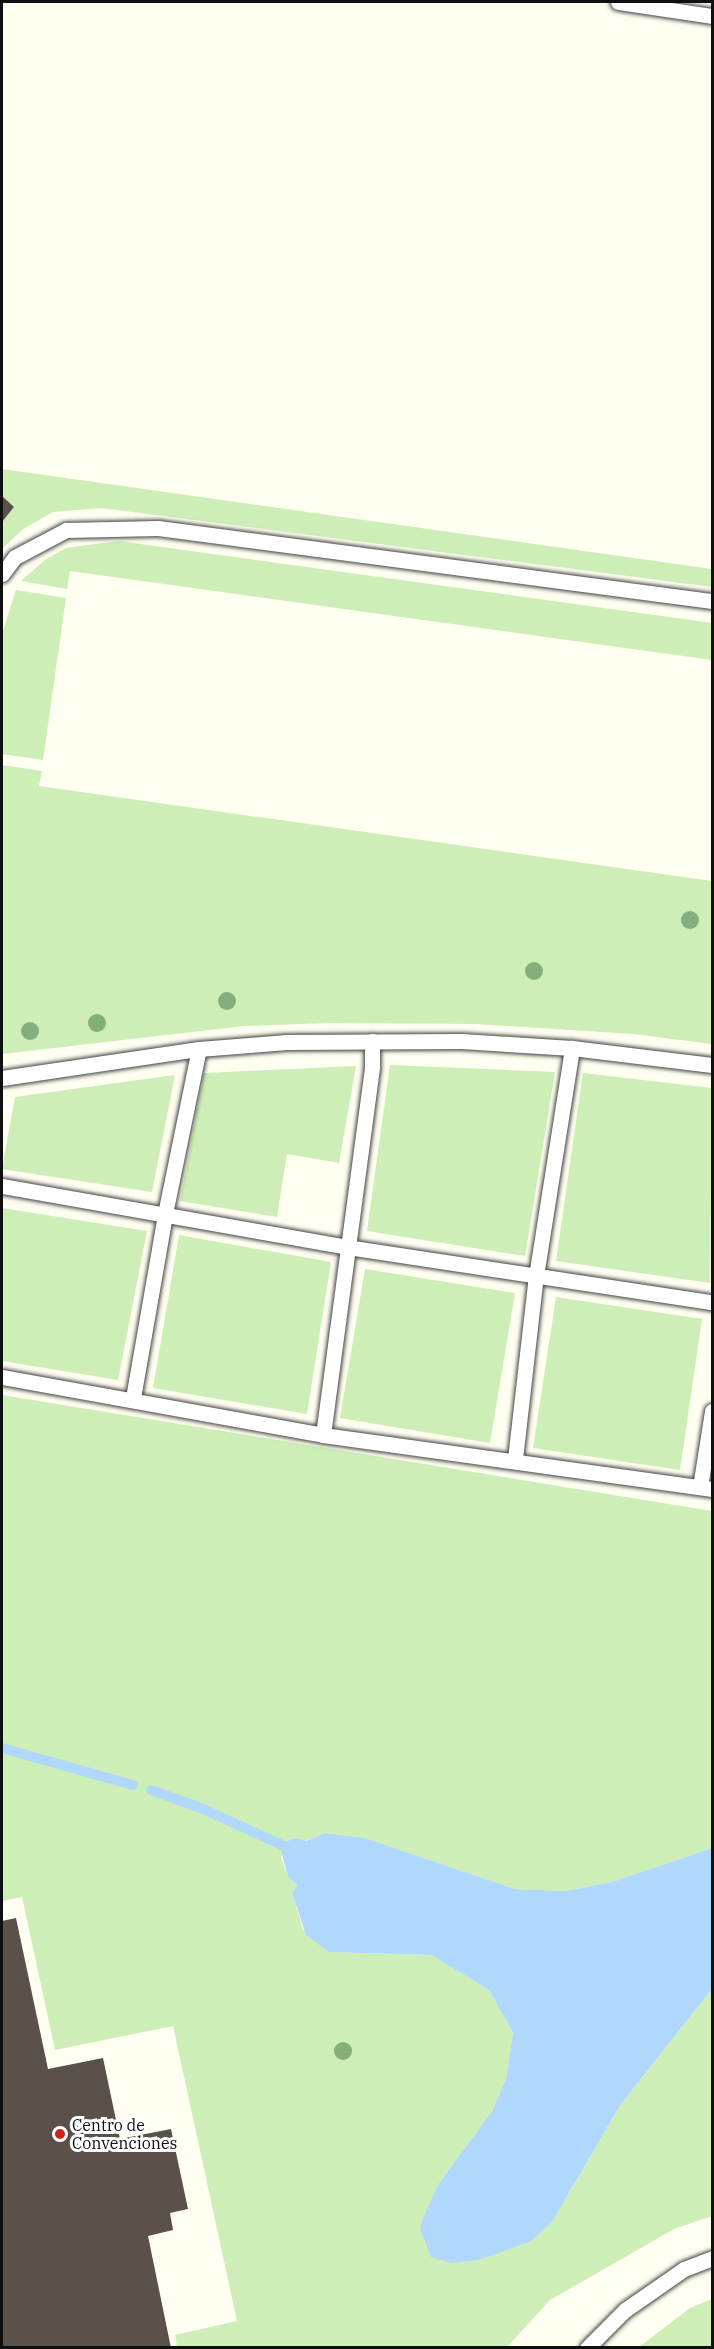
<!DOCTYPE html>
<html>
<head>
<meta charset="utf-8">
<style>
  body { margin:0 }
  #map { position:relative; width:714px; height:2349px; overflow:hidden; background:#fffef1; font-family:"IBM Plex Serif",serif }
  div>[style] { position:absolute }
  [style*='--x'] { left:calc(var(--x)*1px); top:calc(var(--y)*1px); width:calc(var(--w)*1px); rotate:calc(var(--a)*1deg) }
  .green>* { inset:0; background:#cdeeb6 }
  .water>* { inset:0; background:#b0d8fc }
  .stream>* { height:10px; margin:-5px; padding:0 5px; transform-origin:5px; border-radius:5px; background:#b0d8fc }
  .building>* { inset:0; background:#59514a }
  .roads { filter:drop-shadow(0 0 2px #424242) drop-shadow(0 0 2px #424242) }
  .service>* { height:15px; margin:-7.5px; padding:0 7.5px; transform-origin:7.5px; border-radius:7.5px; background:#fff }
  .trees>* { width:18px; height:18px; margin:-9px; border-radius:50%; background:#85af7a }
  .dots>* { width:16px; height:16px; translate:-50% -50%; box-sizing:border-box; border:3px solid #fff; border-radius:50% }
  span { translate:-50% -50%; white-space:nowrap; text-align:center; line-height:1.15; -webkit-text-stroke:6px #fff; paint-order:stroke }
  .poi-label { font-size:16px; color:#0f0f0f }
  .left { translate:0 -50%; text-align:left }
  .frame { position:absolute; inset:0; border:3px solid #0f0f0f; pointer-events:none }
</style>
</head>
<body>
<div id="map">
  <div class="green">
    <div style="clip-path:polygon(2px 469px,712px 569px,712px 587px,101px 508px,53px 512px,23px 529px,2px 549px,2px 522px,14px 507px,2px 496px)"></div>
    <div style="clip-path:polygon(119px 541px,712px 623px,712px 660px,70px 571px,67px 589px,21px 581px,45px 560px,66px 548px)"></div>
    <div style="clip-path:polygon(16px 590px,66px 598px,43px 760px,2px 754px,2px 634px)"></div>
    <div style="clip-path:polygon(2px 765px,42px 771px,39px 786px,712px 881px,712px 1044px,633px 1034px,475px 1024px,330px 1023px,244px 1026px,2px 1054px)"></div>
    <div style="clip-path:polygon(390px 1065px,555px 1072px,525px 1256px,367px 1231px)"></div>
    <div style="clip-path:polygon(356px 1066px,339px 1163px,287px 1154px,277px 1217px,180px 1201px,204px 1073px)"></div>
    <div style="clip-path:polygon(583px 1073px,712px 1088px,710px 1283px,556px 1261px)"></div>
    <div style="clip-path:polygon(175px 1075px,152px 1192px,2px 1169px,15px 1097px)"></div>
    <div style="clip-path:polygon(2px 1208px,147px 1231px,118px 1380px,2px 1361px)"></div>
    <div style="clip-path:polygon(179px 1235px,331px 1262px,307px 1414px,153px 1388px)"></div>
    <div style="clip-path:polygon(365px 1269px,515px 1293px,490px 1443px,340px 1418px)"></div>
    <div style="clip-path:polygon(556px 1297px,702px 1319px,680px 1470px,533px 1448px)"></div>
    <div style="clip-path:polygon(2px 1395px,712px 1511px,712px 1848px,612px 1882px,565px 1891px,515px 1889px,365px 1838px,325px 1833px,305px 1841px,297px 1838px,288px 1841px,281px 1857px,288px 1877px,297px 1885px,292px 1893px,303px 1929px,329px 1952px,431px 1955px,489px 1990px,513px 2033px,506px 2079px,492px 2111px,439px 2183px,420px 2229px,452px 2263px,509px 2249px,530px 2242px,540px 2232px,565px 2200px,621px 2104px,712px 1989px,712px 2216px,674px 2229px,550px 2300px,507px 2347px,177px 2347px,175px 2335px,237px 2321px,173px 2026px,55px 2050px,22px 1897px,2px 1901px)"></div>
    <div style="clip-path:polygon(712px 2299px,712px 2347px,639px 2347px,690px 2308px)"></div>
  </div>
  <div class="water">
    <div style="clip-path:polygon(325px 1833px,365px 1838px,515px 1889px,565px 1891px,612px 1882px,712px 1848px,712px 1989px,621px 2104px,552px 2222px,530px 2242px,478px 2260px,452px 2263px,431px 2257px,420px 2229px,423px 2218px,439px 2183px,492px 2111px,506px 2079px,513px 2033px,489px 1990px,431px 1955px,329px 1952px,306px 1935px,292px 1893px,297px 1885px,288px 1877px,281px 1850px,287px 1841px,297px 1838px,306px 1841px)"></div>
  </div>
  <div class="stream">
    <div style="--x:2;--y:1748;--w:136;--a:15.8"></div>
    <div style="--x:151;--y:1790;--w:53;--a:19.8"></div>
    <div style="--x:201;--y:1808;--w:91;--a:24.6"></div>
  </div>
  <div class="building">
    <div style="clip-path:polygon(2px 496px,14px 507px,2px 522px)"></div>
    <div style="clip-path:polygon(16px 1918px,48px 2069px,103px 2058px,120px 2139px,171px 2129px,188px 2209px,170px 2213px,173px 2230px,148px 2236px,171px 2348px,2px 2348px,2px 1921px)"></div>
  </div>
  <div class="roads">
    <div class="service">
      <div style="--x:618;--y:2;--w:95;--a:8.5"></div>
      <div style="--x:2;--y:574;--w:21;--a:-53"></div>
      <div style="--x:15;--y:557;--w:58;--a:-27.9"></div>
      <div style="--x:66;--y:530;--w:92;--a:-1.2"></div>
      <div style="--x:158;--y:528;--w:559;--a:7.51"></div>
      <div style="--x:2;--y:1078;--w:199;--a:-8.4"></div>
      <div style="--x:199;--y:1049;--w:88;--a:-4.5"></div>
      <div style="--x:287;--y:1042;--w:174;--a:-0.3"></div>
      <div style="--x:461;--y:1041;--w:111;--a:3.6"></div>
      <div style="--x:572;--y:1048;--w:141;--a:6.9"></div>
      <div style="--x:2;--y:1186;--w:350;--a:10"></div>
      <div style="--x:347;--y:1247;--w:369;--a:8.6"></div>
      <div style="--x:2;--y:1377;--w:326;--a:10.2"></div>
      <div style="--x:323;--y:1435;--w:393;--a:7.9"></div>
      <div style="--x:133;--y:1398;--w:187;--a:-80.1"></div>
      <div style="--x:165;--y:1214;--w:168;--a:-78.4"></div>
      <div style="--x:323;--y:1435;--w:372;--a:-82.4"></div>
      <div style="--x:372;--y:1066;--w:25;--a:-90"></div>
      <div style="--x:515;--y:1459;--w:184;--a:-83.5"></div>
      <div style="--x:536;--y:1276;--w:231;--a:-81"></div>
      <div style="--x:700;--y:1487;--w:77;--a:-81"></div>
      <div style="--x:587;--y:2348;--w:54;--a:-45"></div>
      <div style="--x:625;--y:2310;--w:72;--a:-34.8"></div>
      <div style="--x:684;--y:2269;--w:30;--a:-21"></div>
    </div>
  </div>
  <div class="trees">
    <div style="left:690px;top:920px"></div>
    <div style="left:534px;top:971px"></div>
    <div style="left:227px;top:1001px"></div>
    <div style="left:97px;top:1023px"></div>
    <div style="left:30px;top:1031px"></div>
    <div style="left:343px;top:2051px"></div>
  </div>
  <div class="dots">
    <div style="left:60px;top:2134px;background:#cd2219"></div>
  </div>
  <div class="poi-label">
    <span class="left" style="left:72px;top:2134px">Centro de<br>Convenciones</span>
  </div>
  <div class="frame"></div>
</div>
</body>
</html>
